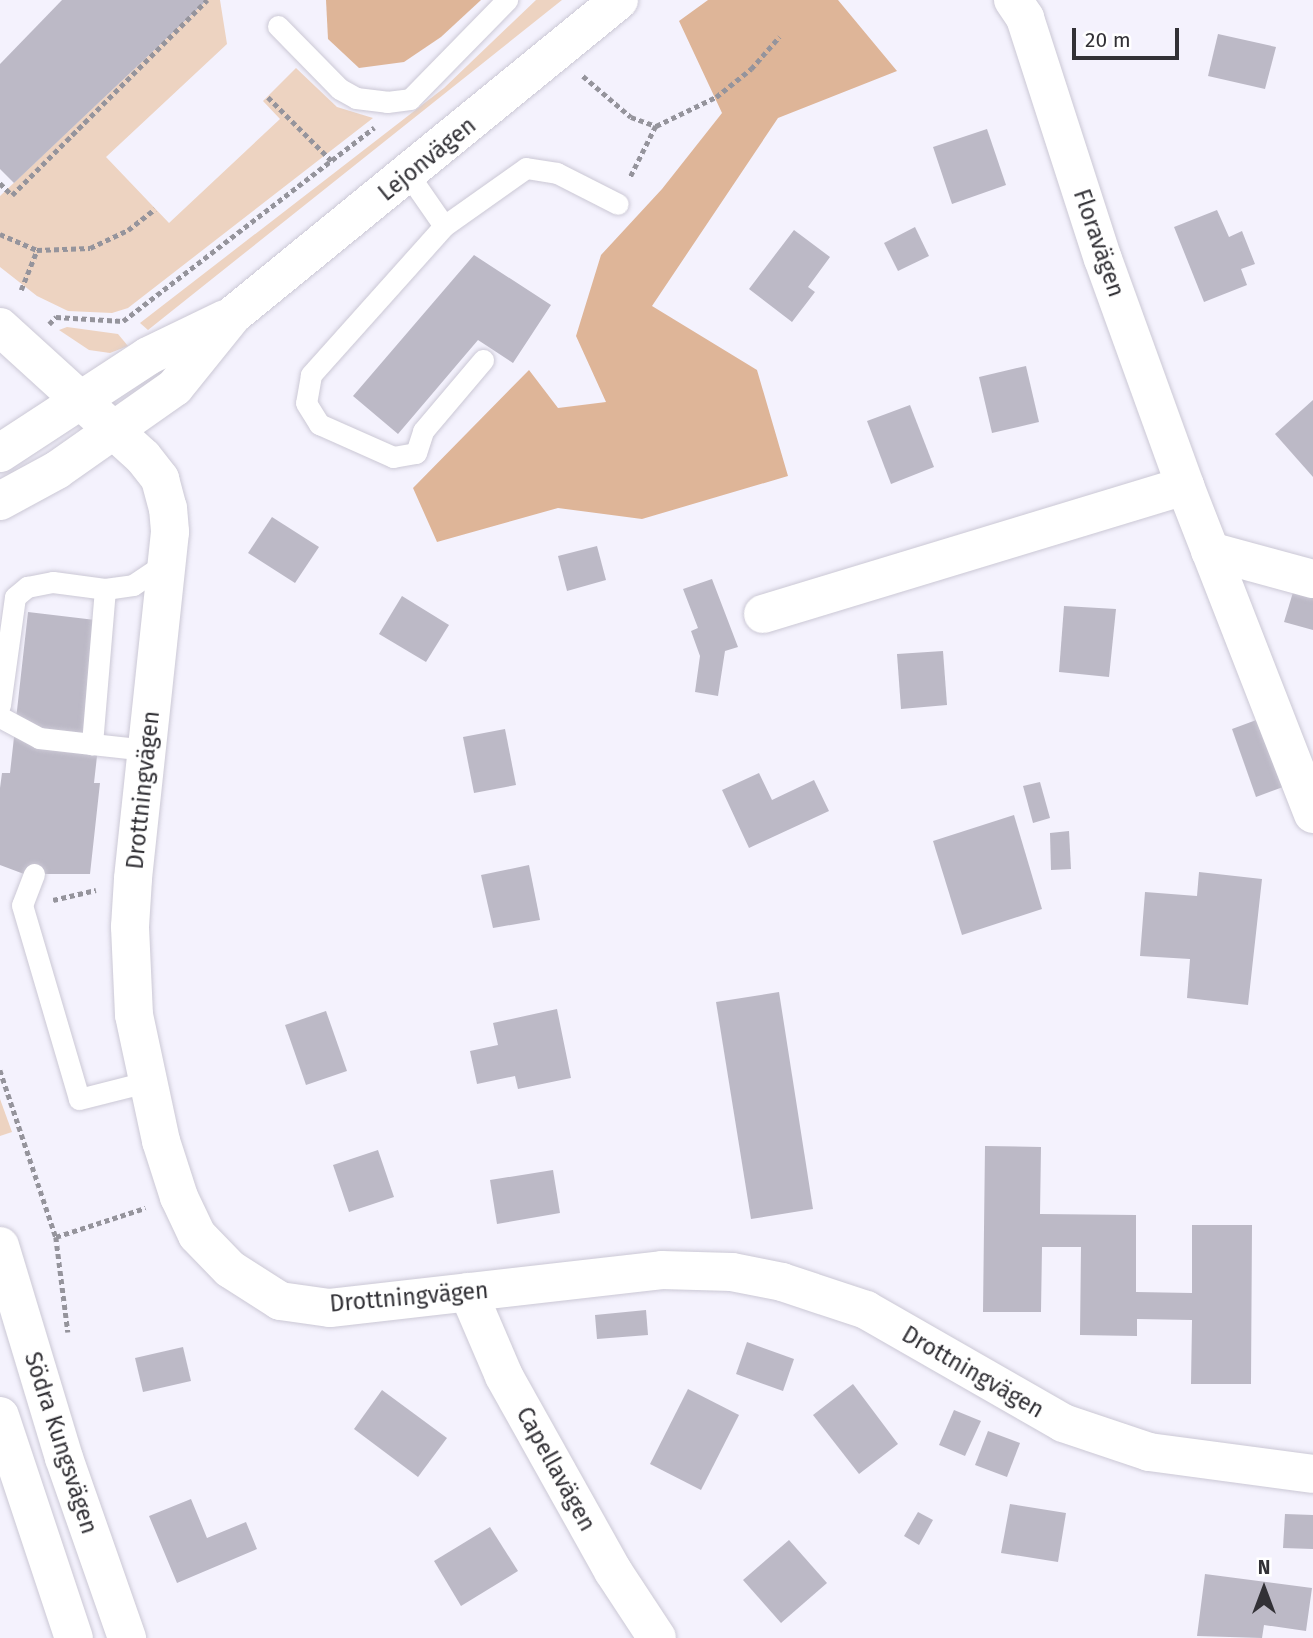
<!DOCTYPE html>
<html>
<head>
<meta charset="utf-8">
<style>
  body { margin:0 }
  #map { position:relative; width:1313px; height:1638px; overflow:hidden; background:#f4f2fd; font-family:"Fira Sans",sans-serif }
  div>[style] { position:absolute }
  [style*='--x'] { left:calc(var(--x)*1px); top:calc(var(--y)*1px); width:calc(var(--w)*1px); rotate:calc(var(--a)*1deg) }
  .green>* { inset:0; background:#edd3c1 }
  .forest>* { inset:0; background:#deb598 }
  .building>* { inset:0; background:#bcb9c6 }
  .path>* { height:4.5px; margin-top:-2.25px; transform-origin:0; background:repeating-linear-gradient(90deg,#95949c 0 5px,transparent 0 8.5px) }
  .roads { filter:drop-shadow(0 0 2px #cbc8d5) drop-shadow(0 0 2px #cbc8d5) }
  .lane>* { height:21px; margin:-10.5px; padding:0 10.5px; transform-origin:10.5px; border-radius:10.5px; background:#fff }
  .street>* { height:38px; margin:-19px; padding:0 19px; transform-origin:19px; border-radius:19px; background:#fff }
  .secondary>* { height:38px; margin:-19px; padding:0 19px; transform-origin:19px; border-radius:19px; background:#fff }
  span { translate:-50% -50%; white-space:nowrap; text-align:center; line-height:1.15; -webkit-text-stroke:5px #fff; paint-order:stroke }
  .street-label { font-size:23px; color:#323136 }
  .north { position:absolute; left:1229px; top:1554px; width:70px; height:70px; -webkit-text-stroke:5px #fff; paint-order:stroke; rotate:0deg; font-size:19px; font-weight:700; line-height:28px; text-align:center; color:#323136 }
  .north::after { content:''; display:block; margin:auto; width:24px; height:32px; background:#323136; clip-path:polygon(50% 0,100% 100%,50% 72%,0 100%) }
  .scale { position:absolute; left:1072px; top:28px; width:107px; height:32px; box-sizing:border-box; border:4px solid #323136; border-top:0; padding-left:9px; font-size:21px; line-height:24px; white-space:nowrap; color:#323136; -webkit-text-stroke:5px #fff; paint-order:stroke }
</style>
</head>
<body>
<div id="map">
  <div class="green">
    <div style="clip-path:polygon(207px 0,220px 0,227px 44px,106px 157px,169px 223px,280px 119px,263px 101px,296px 68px,337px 107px,373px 118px,128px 308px,112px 313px,68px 311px,37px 296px,0 267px,0 196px)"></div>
    <div style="clip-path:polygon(536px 0,562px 0,148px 330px,140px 323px,444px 88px)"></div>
    <div style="clip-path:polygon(67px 327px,118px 334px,128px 346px,110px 353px,89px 350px,59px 330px)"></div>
    <div style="clip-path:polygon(0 1099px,12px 1132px,0 1136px)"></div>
  </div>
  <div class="forest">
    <div style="clip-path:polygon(326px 0,481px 0,441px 37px,404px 62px,359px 68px,328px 39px)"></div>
    <div style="clip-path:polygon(708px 0,838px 0,897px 71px,778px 118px,652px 306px,757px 370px,788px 476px,642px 519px,558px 508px,437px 542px,413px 488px,529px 370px,558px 408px,606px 402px,576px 336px,601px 255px,662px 189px,722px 113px,679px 21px)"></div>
  </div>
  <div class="building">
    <div style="clip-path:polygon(62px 0,207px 0,14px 183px,0 169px,0 64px)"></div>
    <div style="clip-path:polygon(1218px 34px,1276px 47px,1265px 89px,1208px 76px)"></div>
    <div style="clip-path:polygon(987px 129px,1006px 185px,952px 204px,933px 147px)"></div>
    <div style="clip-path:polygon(1217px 210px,1229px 237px,1242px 231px,1255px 264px,1241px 269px,1247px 285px,1204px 302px,1174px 227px)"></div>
    <div style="clip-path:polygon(915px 227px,929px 256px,898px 271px,884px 243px)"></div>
    <div style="clip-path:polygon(794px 230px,830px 257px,808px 287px,815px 292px,792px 322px,749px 289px)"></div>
    <div style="clip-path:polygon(474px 255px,551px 305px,513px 363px,478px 340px,398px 434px,353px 396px)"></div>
    <div style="clip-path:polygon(1026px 366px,1039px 422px,992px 433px,979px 377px)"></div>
    <div style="clip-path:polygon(1313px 400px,1313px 477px,1275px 434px)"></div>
    <div style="clip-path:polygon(910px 405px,934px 467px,891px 484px,867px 421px)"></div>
    <div style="clip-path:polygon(272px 517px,319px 547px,295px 583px,248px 553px)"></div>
    <div style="clip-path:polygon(597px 546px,606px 580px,567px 591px,558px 556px)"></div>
    <div style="clip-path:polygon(712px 579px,738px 647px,725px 651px,718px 696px,695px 692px,700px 656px,691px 631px,698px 628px,683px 589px)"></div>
    <div style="clip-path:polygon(1294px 589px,1313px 595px,1313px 630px,1284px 622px)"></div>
    <div style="clip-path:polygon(402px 596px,449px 625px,426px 662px,379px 634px)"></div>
    <div style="clip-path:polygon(1064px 606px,1116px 609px,1109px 677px,1059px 672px)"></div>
    <div style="clip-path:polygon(28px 612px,112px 622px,94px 783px,100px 783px,90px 874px,24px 874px,0 865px,0 788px,2px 773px,10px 773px)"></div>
    <div style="clip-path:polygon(943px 651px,947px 705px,901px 709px,897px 654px)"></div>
    <div style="clip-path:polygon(1259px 719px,1283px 787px,1256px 797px,1232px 729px)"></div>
    <div style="clip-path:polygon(505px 729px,516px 785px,474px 793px,463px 737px)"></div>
    <div style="clip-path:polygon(759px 773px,772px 800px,814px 780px,829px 811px,749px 848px,722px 790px)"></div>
    <div style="clip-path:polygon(1040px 782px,1050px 818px,1033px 823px,1023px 786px)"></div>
    <div style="clip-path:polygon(1014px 815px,1042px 909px,962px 935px,933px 841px)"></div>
    <div style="clip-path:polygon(1069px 831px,1071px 869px,1051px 870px,1050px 833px)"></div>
    <div style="clip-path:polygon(529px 865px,540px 920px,493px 928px,481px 875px)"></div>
    <div style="clip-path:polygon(1199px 872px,1262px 879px,1248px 1005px,1187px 998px,1190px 959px,1140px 956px,1145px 892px,1197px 896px)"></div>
    <div style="clip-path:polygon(779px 992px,813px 1209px,751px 1219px,716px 1002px)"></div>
    <div style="clip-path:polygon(557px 1009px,571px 1078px,518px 1089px,515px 1076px,477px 1084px,470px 1051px,498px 1045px,493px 1023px)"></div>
    <div style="clip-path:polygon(326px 1011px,347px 1071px,306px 1085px,285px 1025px)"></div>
    <div style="clip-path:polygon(985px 1146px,1041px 1147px,1040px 1214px,1136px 1215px,1136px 1292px,1192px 1293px,1192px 1225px,1252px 1225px,1251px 1384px,1191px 1384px,1192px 1320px,1137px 1319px,1137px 1336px,1080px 1335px,1081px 1247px,1042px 1247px,1041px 1312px,983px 1312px)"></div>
    <div style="clip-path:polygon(378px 1150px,394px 1197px,349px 1212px,333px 1165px)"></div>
    <div style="clip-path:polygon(553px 1170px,560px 1213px,497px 1224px,490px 1180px)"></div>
    <div style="clip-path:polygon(646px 1310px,648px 1335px,597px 1339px,595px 1315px)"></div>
    <div style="clip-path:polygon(747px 1342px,794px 1359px,783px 1391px,736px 1374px)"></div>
    <div style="clip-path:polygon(183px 1347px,191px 1381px,143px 1392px,135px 1358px)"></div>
    <div style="clip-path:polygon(853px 1384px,898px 1444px,859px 1474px,813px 1415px)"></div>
    <div style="clip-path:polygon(688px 1389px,739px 1415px,701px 1490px,650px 1464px)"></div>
    <div style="clip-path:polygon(382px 1390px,447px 1438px,418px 1477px,354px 1429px)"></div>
    <div style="clip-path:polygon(954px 1410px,981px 1421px,965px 1456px,939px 1445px)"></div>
    <div style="clip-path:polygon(988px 1431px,1020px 1443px,1007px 1477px,975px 1465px)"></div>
    <div style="clip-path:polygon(191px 1499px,207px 1538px,246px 1522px,257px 1549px,177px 1583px,149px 1516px)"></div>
    <div style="clip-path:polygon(1010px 1504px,1066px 1513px,1058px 1562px,1001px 1553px)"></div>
    <div style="clip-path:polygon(918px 1512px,933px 1520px,919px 1545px,904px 1536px)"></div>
    <div style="clip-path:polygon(1285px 1514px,1313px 1515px,1313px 1549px,1283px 1548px)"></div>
    <div style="clip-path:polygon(490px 1527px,518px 1571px,461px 1606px,434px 1561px)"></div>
    <div style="clip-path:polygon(789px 1540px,827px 1583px,781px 1623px,743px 1580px)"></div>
    <div style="clip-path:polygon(1205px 1574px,1312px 1588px,1306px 1631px,1264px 1625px,1262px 1638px,1197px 1636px)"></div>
  </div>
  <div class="path">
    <div style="--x:583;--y:76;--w:63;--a:40.5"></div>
    <div style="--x:631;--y:117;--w:27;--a:20"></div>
    <div style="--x:656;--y:126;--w:58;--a:116.6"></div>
    <div style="--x:268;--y:97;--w:93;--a:45"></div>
    <div style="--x:656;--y:126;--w:67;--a:-25.8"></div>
    <div style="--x:716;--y:97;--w:45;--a:-38.7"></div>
    <div style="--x:751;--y:69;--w:43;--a:-48.8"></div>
    <div style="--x:0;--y:183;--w:17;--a:45"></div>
    <div style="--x:12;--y:195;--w:276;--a:-45"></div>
    <div style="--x:0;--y:234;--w:40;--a:23.4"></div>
    <div style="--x:37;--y:250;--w:53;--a:-2.2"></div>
    <div style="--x:90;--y:248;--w:42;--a:-25.3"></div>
    <div style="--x:128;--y:230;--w:34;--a:-38"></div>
    <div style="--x:21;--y:290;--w:43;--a:-68.2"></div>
    <div style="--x:49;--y:324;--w:10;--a:-45"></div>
    <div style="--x:56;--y:317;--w:67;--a:3.4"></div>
    <div style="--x:123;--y:321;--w:317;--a:-37.6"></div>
    <div style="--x:53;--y:900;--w:44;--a:-13.1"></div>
    <div style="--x:0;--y:1070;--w:176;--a:71.5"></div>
    <div style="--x:56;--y:1237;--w:96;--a:82.8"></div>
    <div style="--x:56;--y:1237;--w:94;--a:-18"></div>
  </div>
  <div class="roads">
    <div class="lane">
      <div style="--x:278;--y:26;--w:88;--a:45.5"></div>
      <div style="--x:340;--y:89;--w:18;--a:29"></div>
      <div style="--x:356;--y:98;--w:31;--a:7"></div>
      <div style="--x:387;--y:102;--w:23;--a:-7"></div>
      <div style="--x:410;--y:99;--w:139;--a:-45.6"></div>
      <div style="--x:408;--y:174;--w:63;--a:55.3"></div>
      <div style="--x:444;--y:226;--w:200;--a:131.8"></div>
      <div style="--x:311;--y:375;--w:28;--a:100"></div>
      <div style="--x:306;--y:403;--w:25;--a:58"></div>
      <div style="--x:319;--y:424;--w:81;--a:24"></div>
      <div style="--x:393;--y:457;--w:23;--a:-10"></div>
      <div style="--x:416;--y:453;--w:23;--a:-72"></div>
      <div style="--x:423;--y:431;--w:93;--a:-49.8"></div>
      <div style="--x:444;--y:226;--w:100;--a:-35.3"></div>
      <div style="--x:526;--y:168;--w:31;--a:9"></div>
      <div style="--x:557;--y:173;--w:68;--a:26.9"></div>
      <div style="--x:105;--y:589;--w:156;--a:94.8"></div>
      <div style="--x:92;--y:744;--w:55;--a:6.2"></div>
      <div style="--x:0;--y:705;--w:109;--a:-82.1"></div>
      <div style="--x:15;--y:597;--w:16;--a:-40"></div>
      <div style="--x:27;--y:587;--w:26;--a:-11"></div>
      <div style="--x:53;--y:582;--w:52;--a:7.7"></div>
      <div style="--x:105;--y:589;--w:28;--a:-8"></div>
      <div style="--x:133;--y:585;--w:40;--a:-34"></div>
      <div style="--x:0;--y:717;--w:44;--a:28.3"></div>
      <div style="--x:39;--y:738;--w:53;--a:6.5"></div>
      <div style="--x:34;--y:874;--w:33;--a:111"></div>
      <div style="--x:22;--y:905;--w:202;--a:73.6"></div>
      <div style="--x:79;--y:1099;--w:69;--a:-14.2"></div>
    </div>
    <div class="street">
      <div style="--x:1013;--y:0;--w:22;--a:56"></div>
      <div style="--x:1025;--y:18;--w:253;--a:72.1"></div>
      <div style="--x:1103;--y:259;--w:241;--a:70.1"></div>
      <div style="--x:1185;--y:486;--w:352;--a:68.7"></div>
      <div style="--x:0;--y:327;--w:193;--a:42.3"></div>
      <div style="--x:143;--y:457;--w:28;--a:52"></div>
      <div style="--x:160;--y:479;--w:30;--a:75"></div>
      <div style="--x:168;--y:508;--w:24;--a:85"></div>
      <div style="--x:170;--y:532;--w:349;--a:96.1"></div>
      <div style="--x:133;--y:879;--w:48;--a:93.6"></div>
      <div style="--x:130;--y:927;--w:88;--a:87.4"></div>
      <div style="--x:134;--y:1015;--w:129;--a:77.9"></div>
      <div style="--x:161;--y:1141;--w:59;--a:72.2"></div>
      <div style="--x:179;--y:1197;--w:42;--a:64.7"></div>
      <div style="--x:197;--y:1235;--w:47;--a:45.9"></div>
      <div style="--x:230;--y:1269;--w:59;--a:32.6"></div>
      <div style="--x:280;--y:1301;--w:50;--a:8"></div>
      <div style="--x:330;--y:1308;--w:334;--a:-6.5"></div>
      <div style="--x:662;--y:1270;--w:70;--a:1.6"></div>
      <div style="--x:732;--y:1272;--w:51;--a:11.3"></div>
      <div style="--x:782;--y:1282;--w:89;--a:18.4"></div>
      <div style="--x:866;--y:1310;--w:227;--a:29.8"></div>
      <div style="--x:1063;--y:1423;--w:91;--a:18.6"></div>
      <div style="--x:1149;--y:1452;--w:165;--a:7.6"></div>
      <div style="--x:1210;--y:551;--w:107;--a:15.2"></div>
      <div style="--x:763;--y:614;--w:441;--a:-16.9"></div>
      <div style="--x:468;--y:1292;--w:91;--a:66.8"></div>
      <div style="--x:504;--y:1376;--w:223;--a:60.8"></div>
      <div style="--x:613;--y:1571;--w:80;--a:56.7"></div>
    </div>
    <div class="secondary">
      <div style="--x:0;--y:453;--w:177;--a:-33.2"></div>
      <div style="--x:148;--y:356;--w:85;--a:-25.7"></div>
      <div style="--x:0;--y:501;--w:65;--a:-28.5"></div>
      <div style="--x:57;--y:470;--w:144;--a:-35.1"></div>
      <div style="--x:175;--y:387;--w:92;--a:-51.1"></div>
      <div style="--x:233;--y:315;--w:498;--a:-39.2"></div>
      <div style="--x:0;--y:1246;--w:221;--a:73.2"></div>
      <div style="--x:64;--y:1458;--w:191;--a:70.7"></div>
      <div style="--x:0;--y:1416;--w:234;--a:71.6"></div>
    </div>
  </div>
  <div class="street-label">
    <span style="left:427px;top:159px;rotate:-39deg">Lejonvägen</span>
    <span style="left:1099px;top:243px;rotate:71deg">Floravägen</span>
    <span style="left:143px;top:790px;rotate:-84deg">Drottningvägen</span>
    <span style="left:409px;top:1297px;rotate:-5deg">Drottningvägen</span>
    <span style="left:973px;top:1372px;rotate:30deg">Drottningvägen</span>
    <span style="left:61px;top:1443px;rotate:72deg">Södra Kungsvägen</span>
    <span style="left:556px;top:1469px;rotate:61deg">Capellavägen</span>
  </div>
  <div class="north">N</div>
  <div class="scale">20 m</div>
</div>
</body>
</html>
